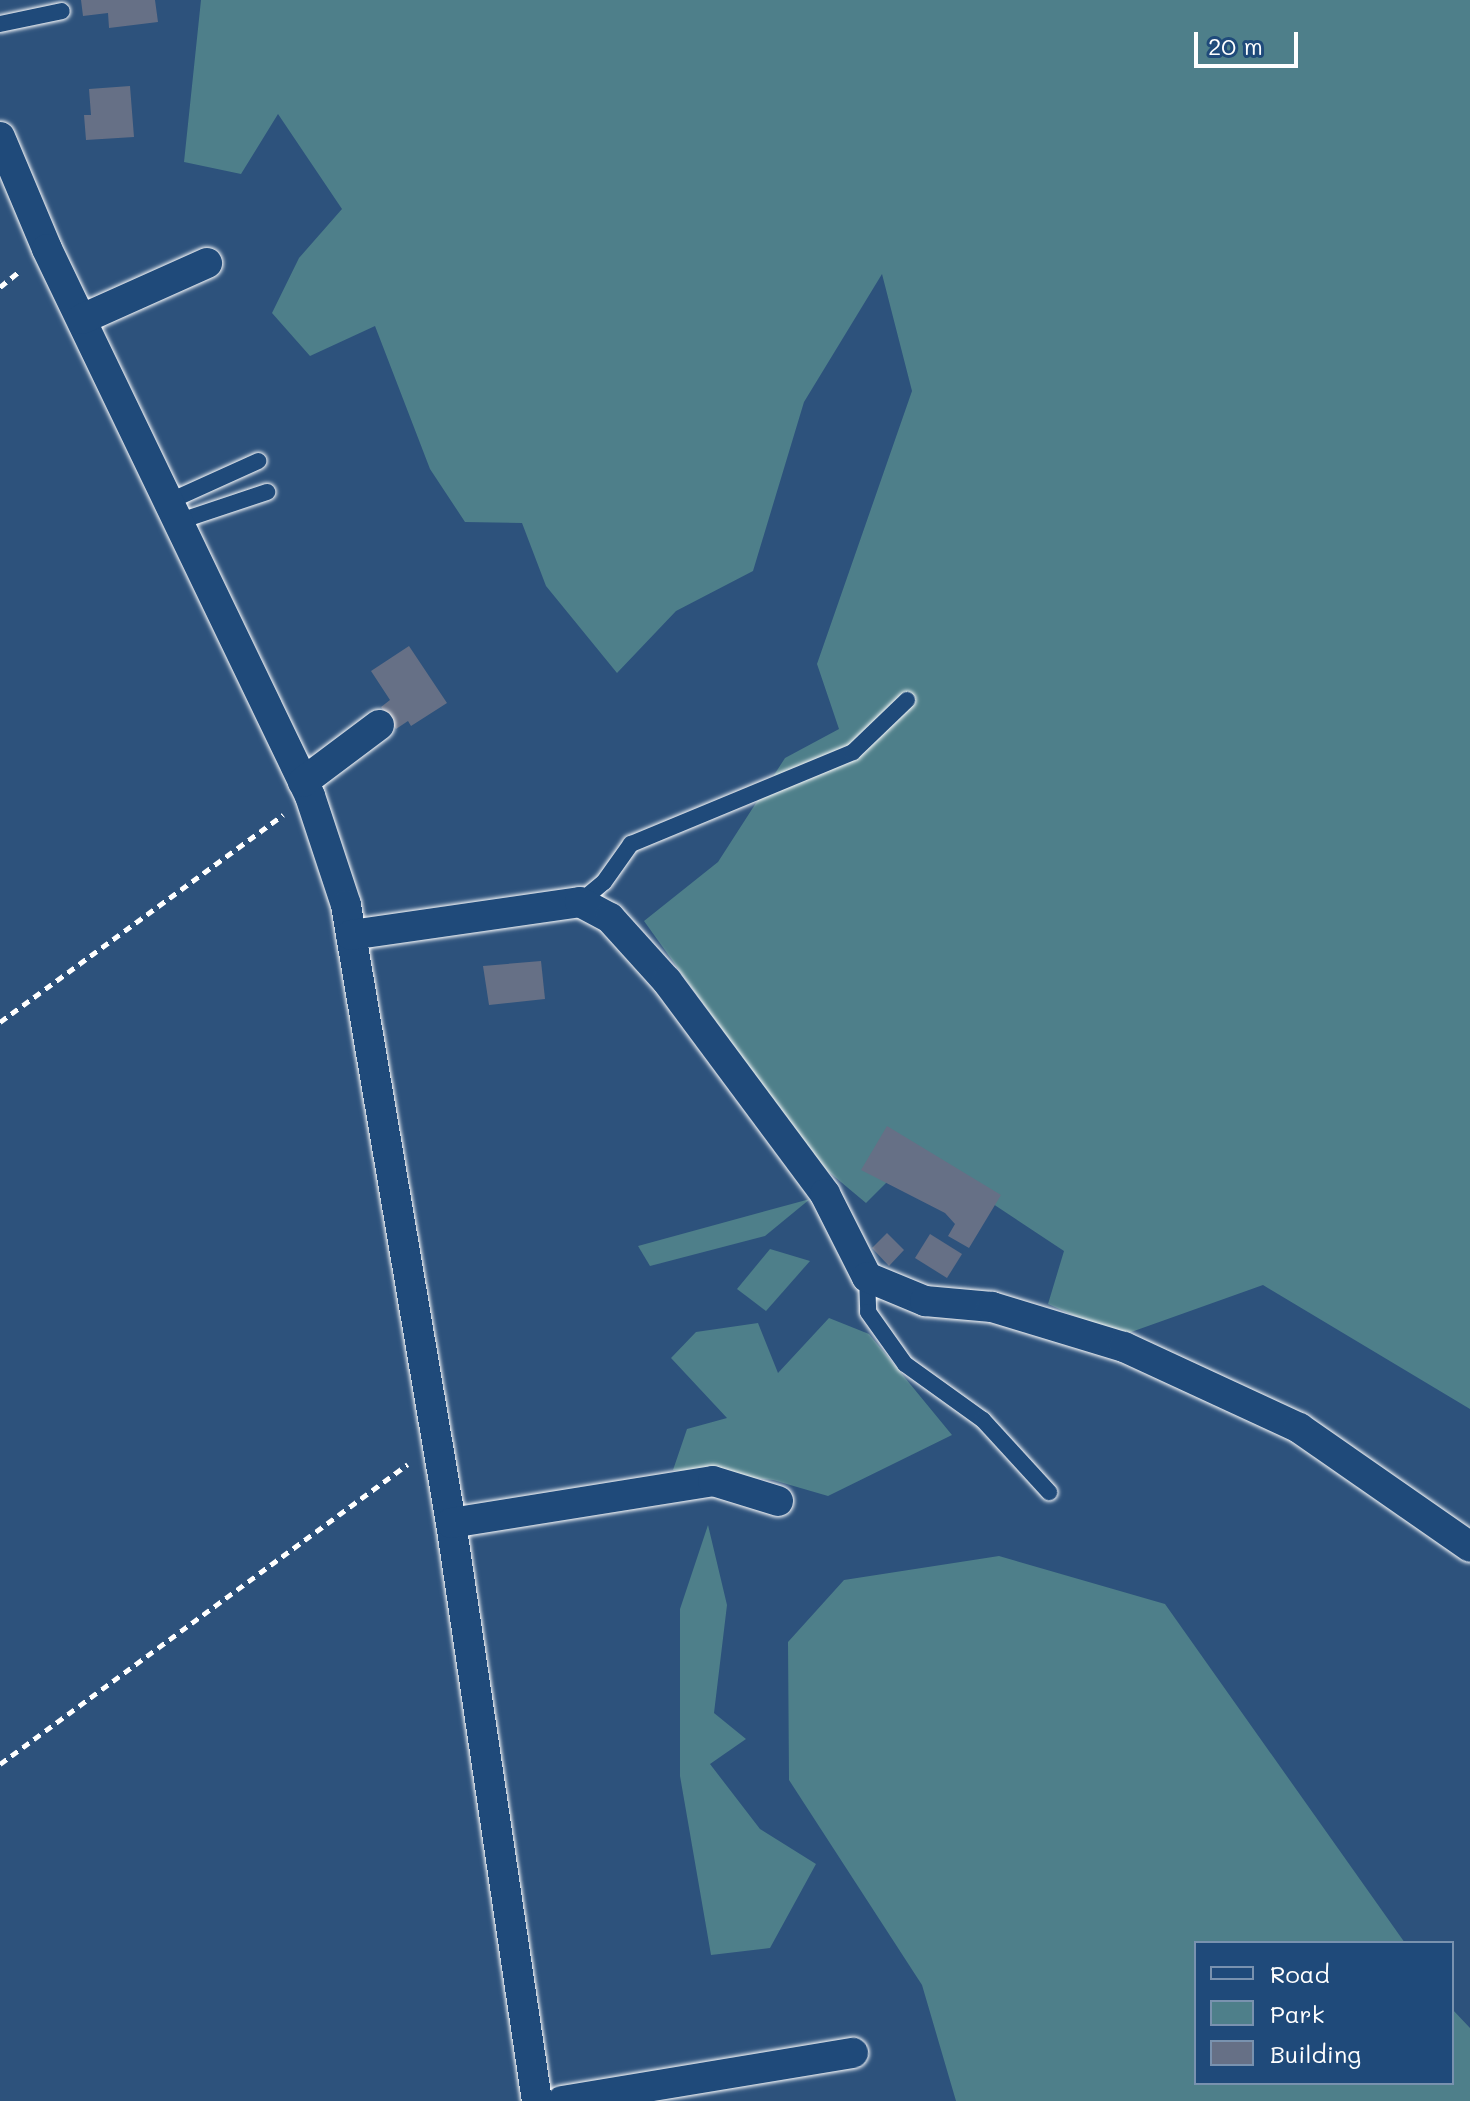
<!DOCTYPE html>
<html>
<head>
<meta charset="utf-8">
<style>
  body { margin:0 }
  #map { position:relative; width:1470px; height:2101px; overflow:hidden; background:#2d527c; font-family:Mali,sans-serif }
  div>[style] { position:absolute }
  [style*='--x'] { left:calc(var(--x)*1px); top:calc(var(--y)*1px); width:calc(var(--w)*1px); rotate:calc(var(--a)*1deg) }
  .green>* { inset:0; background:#4e7f8a }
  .building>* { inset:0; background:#667086 }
  .path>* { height:5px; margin-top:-2.5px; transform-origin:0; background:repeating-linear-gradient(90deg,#fff 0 8px,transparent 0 14px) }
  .roads { filter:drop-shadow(0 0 2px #fff) drop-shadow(0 0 2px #fff) }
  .lane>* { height:16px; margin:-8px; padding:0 8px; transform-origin:8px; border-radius:8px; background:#1f4a7a }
  .street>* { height:30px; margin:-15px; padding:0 15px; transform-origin:15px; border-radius:15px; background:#1f4a7a }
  span { translate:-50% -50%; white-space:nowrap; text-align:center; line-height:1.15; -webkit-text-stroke:8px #1f4a7a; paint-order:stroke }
  .legend { position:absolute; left:1194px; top:1941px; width:260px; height:144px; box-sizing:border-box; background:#1f4a7a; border:2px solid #7992af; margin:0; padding:10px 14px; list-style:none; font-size:24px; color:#fff }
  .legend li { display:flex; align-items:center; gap:16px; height:40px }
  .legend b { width:40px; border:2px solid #7992af }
  .scale { position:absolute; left:1194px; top:32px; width:104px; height:36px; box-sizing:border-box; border:4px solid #fff; border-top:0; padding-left:10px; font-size:24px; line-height:28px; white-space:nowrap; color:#fff; -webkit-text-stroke:6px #1f4a7a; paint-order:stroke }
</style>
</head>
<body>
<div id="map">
  <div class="green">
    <div style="clip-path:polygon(201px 0,1470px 0,1470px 1409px,1263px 1285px,1120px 1336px,1048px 1304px,1064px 1251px,916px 1153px,866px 1203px,817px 1162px,644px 921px,718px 862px,785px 758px,839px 729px,817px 664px,912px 391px,882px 274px,804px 402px,753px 571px,676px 611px,617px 673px,546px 586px,522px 523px,465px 522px,430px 469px,375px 326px,310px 356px,272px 313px,299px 258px,342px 209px,278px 114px,241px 174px,184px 162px)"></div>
    <div style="clip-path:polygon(810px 1199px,765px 1236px,650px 1266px,638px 1246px)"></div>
    <div style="clip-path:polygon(770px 1249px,810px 1261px,766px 1311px,737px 1289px)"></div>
    <div style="clip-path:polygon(829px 1318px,869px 1334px,952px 1435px,828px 1496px,773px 1480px,673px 1470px,687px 1429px,727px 1418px,671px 1358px,696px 1332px,758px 1323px,778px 1373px)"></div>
    <div style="clip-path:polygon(708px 1525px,727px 1605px,714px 1713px,746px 1739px,710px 1764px,760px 1829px,816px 1864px,770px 1948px,711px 1955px,680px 1776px,680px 1609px)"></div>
    <div style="clip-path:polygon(999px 1556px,1165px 1604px,1405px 1943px,1196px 1943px,1196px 2083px,1452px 2083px,1452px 2009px,1470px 2028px,1470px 2101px,956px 2101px,922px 1985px,789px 1780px,788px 1642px,844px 1580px)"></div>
  </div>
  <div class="building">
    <div style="clip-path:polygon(81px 0,155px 0,158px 22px,109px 28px,108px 13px,83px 16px)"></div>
    <div style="clip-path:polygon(130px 86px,134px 137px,86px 140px,84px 115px,91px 115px,89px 89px)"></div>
    <div style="clip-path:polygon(409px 646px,447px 703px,411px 726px,408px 721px,396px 729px,381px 707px,390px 700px,371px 671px)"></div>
    <div style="clip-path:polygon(541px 961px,545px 999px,489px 1005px,483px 966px)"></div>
    <div style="clip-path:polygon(887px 1126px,1001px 1195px,969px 1248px,948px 1236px,955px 1224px,945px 1213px,861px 1170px)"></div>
    <div style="clip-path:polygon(887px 1233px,904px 1250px,889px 1266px,872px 1248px)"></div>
    <div style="clip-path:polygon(930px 1234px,962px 1254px,947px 1278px,915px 1258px)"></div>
  </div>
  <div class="path">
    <div style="--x:0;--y:287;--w:27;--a:-39"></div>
    <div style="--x:0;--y:1022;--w:351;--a:-36.2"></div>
    <div style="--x:0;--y:1764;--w:506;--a:-36.33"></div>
  </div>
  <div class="roads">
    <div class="lane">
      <div style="--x:0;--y:24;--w:63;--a:-11.8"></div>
      <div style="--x:170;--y:501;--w:97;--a:-24.4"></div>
      <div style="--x:180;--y:521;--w:92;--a:-18.4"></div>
      <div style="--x:580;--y:902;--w:31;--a:-40"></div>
      <div style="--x:604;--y:882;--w:47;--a:-54.6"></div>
      <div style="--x:631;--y:844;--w:240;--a:-22.5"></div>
      <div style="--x:853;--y:752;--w:75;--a:-43.9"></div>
      <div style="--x:867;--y:1277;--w:35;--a:88"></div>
      <div style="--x:868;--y:1312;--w:64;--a:54.6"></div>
      <div style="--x:905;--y:1364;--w:96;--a:35.7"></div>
      <div style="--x:983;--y:1420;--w:98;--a:47.5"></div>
    </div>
    <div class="street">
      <div style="--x:0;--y:137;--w:121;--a:67.2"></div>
      <div style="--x:47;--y:249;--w:607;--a:64.32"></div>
      <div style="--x:310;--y:796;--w:115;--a:71.7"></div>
      <div style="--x:346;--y:905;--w:627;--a:80.36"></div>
      <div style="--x:451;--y:1523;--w:584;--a:81.54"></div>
      <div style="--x:82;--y:319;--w:137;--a:-24.1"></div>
      <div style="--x:303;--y:782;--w:95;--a:-36.9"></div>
      <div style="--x:351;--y:935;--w:231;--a:-8.2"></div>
      <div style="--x:580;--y:902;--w:34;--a:28"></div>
      <div style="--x:610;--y:918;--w:85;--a:47.9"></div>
      <div style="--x:667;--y:981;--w:265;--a:53.4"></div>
      <div style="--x:825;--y:1194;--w:93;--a:63.2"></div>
      <div style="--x:867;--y:1277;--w:63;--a:22.5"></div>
      <div style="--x:925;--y:1301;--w:67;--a:5.1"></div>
      <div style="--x:992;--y:1307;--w:138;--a:16.9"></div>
      <div style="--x:1124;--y:1347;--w:193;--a:24.8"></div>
      <div style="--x:1299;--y:1428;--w:208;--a:34.8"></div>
      <div style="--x:451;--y:1523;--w:265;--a:-9.1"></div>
      <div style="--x:713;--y:1481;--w:68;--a:17.1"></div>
      <div style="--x:562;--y:2101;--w:295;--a:-9.4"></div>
    </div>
  </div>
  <ul class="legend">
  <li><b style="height:10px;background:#1f4a7a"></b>Road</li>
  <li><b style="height:22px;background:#4e7f8a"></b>Park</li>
  <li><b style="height:22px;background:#667086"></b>Building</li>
  </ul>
  <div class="scale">20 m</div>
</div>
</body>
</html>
